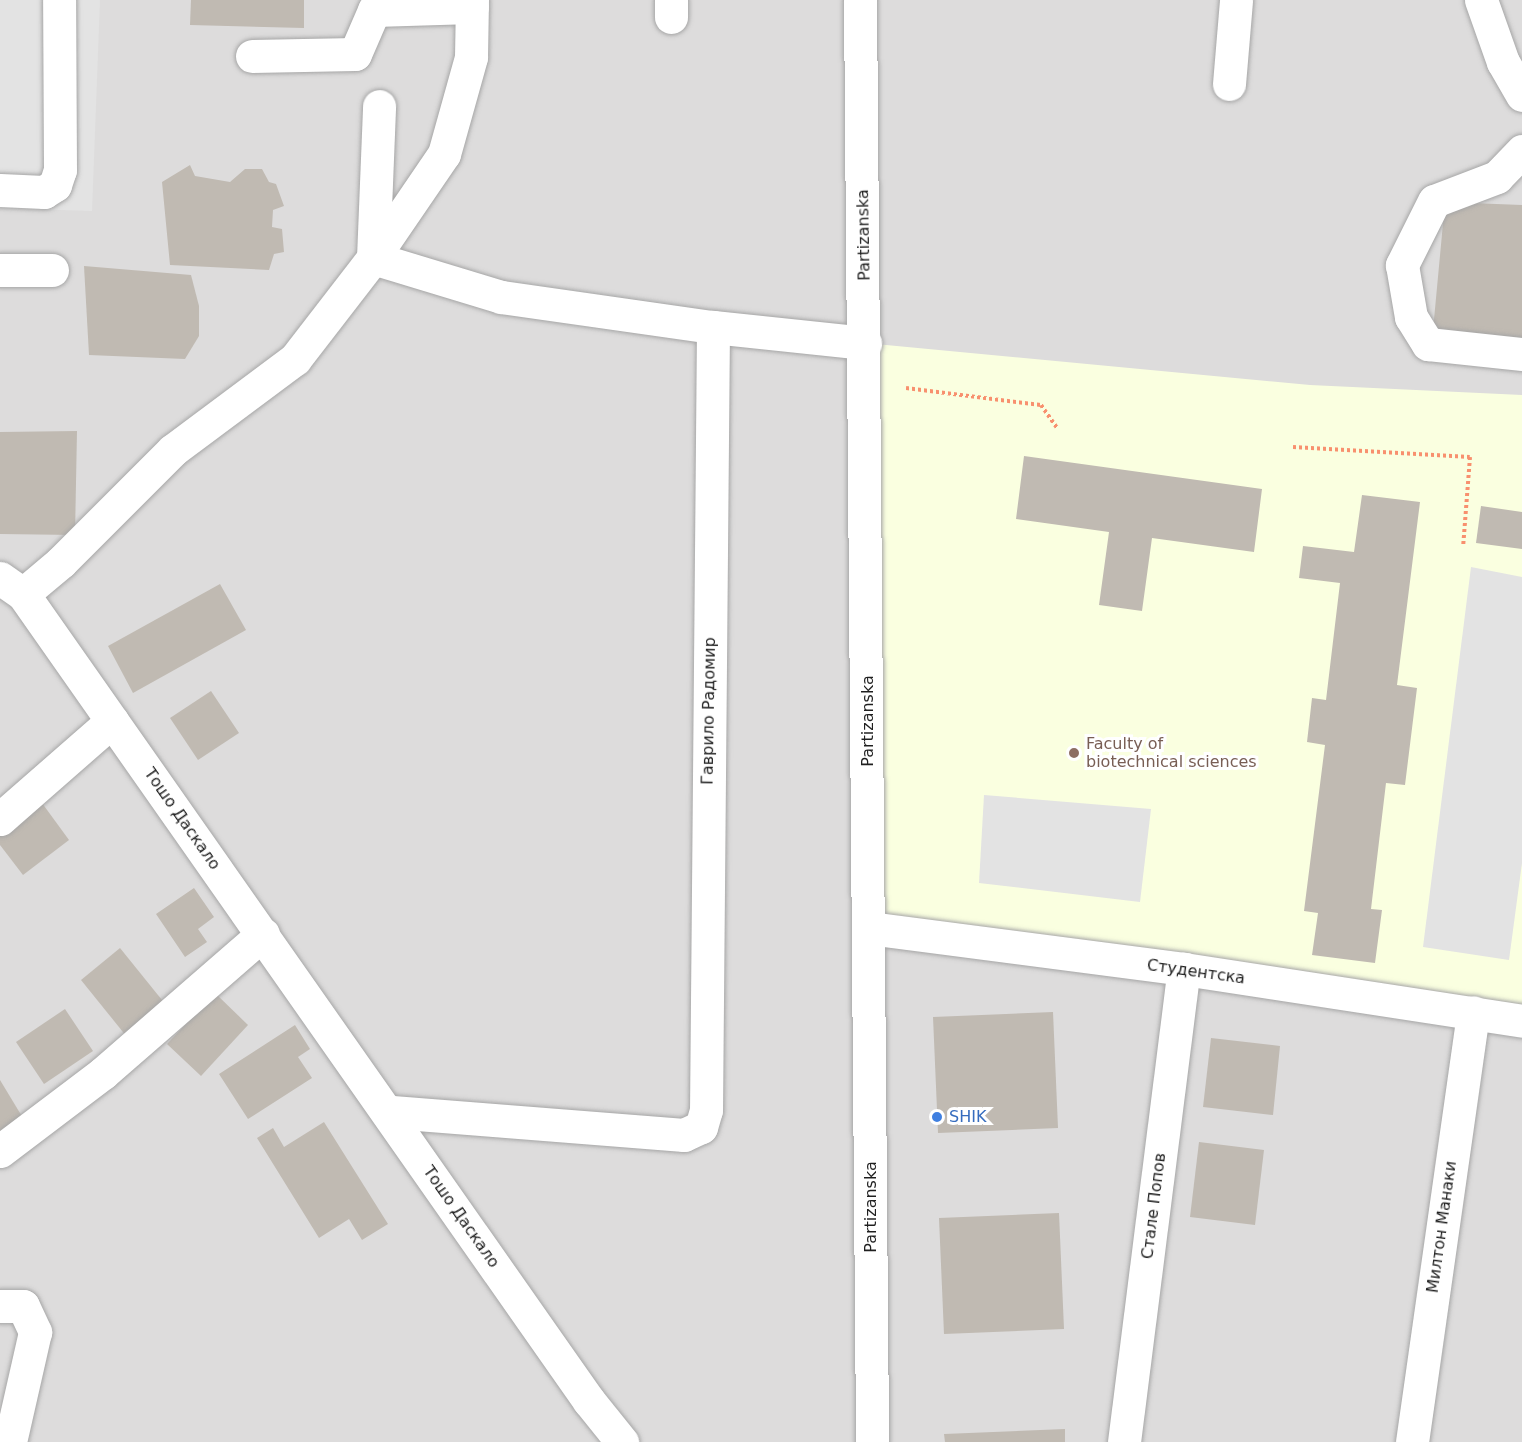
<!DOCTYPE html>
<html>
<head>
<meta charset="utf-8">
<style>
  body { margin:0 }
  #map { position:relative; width:1522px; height:1442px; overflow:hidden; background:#f0eee6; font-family:"DejaVu Sans",sans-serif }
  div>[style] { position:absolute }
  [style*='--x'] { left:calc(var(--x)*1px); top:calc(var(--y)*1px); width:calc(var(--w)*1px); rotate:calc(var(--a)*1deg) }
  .residential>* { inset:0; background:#dddcdc }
  .education>* { inset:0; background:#faffe0 }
  .parking>* { inset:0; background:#e3e3e3 }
  .building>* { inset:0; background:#c0bab2 }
  .path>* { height:4px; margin-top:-2px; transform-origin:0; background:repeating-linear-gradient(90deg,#f8906e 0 3px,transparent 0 6px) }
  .roads { filter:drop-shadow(0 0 2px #a6a6a6) drop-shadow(0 0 2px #a6a6a6) }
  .minor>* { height:33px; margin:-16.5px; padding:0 16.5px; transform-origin:16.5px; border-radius:16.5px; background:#fff }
  .dots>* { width:16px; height:16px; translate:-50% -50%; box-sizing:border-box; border:3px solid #fff; border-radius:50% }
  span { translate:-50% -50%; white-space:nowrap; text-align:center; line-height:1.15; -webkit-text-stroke:6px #fff; paint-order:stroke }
  .street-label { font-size:16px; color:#1f1f1f }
  .education-label { font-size:16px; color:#785e54 }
  .left { translate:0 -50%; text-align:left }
  .shop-label { font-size:16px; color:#366cbe }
</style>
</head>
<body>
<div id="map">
  <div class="residential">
    <div style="clip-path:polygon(0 0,1522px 0,1522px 1442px,0 1442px)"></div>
  </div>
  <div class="education">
    <div style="clip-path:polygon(865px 343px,1310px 385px,1522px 395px,1522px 1021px,869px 928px)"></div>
  </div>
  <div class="parking">
    <div style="clip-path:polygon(0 0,100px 0,92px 211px,0 208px)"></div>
    <div style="clip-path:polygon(1471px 567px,1522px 577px,1522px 863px,1509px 960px,1423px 947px)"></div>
    <div style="clip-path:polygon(984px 795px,1151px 809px,1140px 902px,979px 883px)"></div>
  </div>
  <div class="building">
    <div style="clip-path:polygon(191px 0,304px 0,304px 28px,190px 25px)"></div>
    <div style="clip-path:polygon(190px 165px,195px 176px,230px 182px,245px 169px,262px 169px,269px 182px,276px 184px,284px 206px,273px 210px,272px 227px,282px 229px,284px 252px,274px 254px,269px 270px,170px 265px,162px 182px)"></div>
    <div style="clip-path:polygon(1445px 202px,1522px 205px,1522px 340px,1433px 330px)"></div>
    <div style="clip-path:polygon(84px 266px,191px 275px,199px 306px,199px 336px,185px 359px,89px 355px)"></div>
    <div style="clip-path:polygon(77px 431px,75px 535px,0 534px,0 432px)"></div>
    <div style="clip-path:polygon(1024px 456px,1262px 489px,1254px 552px,1152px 538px,1142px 611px,1099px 605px,1109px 532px,1016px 519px)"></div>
    <div style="clip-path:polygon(1362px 495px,1420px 502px,1397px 685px,1417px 688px,1405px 785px,1386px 783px,1371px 909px,1382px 910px,1375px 963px,1312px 955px,1318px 913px,1304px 911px,1325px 745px,1307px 742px,1312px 698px,1326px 700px,1340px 583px,1299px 578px,1303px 546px,1354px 552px)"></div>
    <div style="clip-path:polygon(1481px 506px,1522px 512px,1522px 549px,1476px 543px)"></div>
    <div style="clip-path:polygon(220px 584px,246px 630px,133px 693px,108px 646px)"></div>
    <div style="clip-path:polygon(211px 691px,239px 733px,198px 760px,170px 718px)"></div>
    <div style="clip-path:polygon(42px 803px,69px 840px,23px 875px,0 845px,0 835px)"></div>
    <div style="clip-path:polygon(194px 888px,214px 917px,198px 929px,207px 942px,185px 957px,156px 914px)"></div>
    <div style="clip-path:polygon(120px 948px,166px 1005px,127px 1037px,81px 980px)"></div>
    <div style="clip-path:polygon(215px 993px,248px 1025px,201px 1076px,167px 1044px)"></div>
    <div style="clip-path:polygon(65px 1009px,93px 1051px,44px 1084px,16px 1042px)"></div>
    <div style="clip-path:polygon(1053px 1012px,1058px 1128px,938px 1133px,933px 1017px)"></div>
    <div style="clip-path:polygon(295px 1025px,310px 1049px,298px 1057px,312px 1078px,248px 1119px,219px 1074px)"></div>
    <div style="clip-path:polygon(1211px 1038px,1280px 1046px,1273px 1115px,1203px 1107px)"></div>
    <div style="clip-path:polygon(0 1080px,29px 1128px,0 1146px)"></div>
    <div style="clip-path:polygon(324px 1122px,388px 1224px,362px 1240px,349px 1219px,319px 1238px,257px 1138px,273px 1128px,284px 1147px)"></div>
    <div style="clip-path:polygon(1199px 1142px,1264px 1150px,1255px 1225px,1190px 1217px)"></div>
    <div style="clip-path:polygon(1059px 1213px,1064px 1329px,944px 1334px,939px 1218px)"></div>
    <div style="clip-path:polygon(1065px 1429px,1065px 1442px,945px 1442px,944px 1434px)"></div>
  </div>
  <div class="path">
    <div style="--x:906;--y:388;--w:136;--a:7.2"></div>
    <div style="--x:1041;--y:405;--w:29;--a:55"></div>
    <div style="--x:1293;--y:447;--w:177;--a:3.2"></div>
    <div style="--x:1470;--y:457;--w:90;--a:94.4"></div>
  </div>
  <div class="roads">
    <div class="minor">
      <div style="--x:671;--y:0;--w:17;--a:90"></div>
      <div style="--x:860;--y:0;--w:1442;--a:89.52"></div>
      <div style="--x:1481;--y:0;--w:66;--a:70.5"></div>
      <div style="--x:1503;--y:62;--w:38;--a:60"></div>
      <div style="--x:252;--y:56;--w:103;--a:-1.1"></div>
      <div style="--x:355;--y:54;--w:48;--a:-66.6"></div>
      <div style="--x:374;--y:10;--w:98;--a:-1.8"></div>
      <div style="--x:1229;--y:84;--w:84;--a:-85.2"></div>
      <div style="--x:1522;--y:151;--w:36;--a:134"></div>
      <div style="--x:1497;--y:177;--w:67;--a:159.1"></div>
      <div style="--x:1434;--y:201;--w:72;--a:116.6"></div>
      <div style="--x:1402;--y:265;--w:53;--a:80.2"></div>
      <div style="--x:1411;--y:317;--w:32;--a:58"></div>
      <div style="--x:1428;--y:344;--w:95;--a:6.1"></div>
      <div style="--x:0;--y:190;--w:44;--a:2.6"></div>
      <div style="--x:44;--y:192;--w:13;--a:-32"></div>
      <div style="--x:55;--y:185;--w:16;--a:-72"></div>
      <div style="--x:60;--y:170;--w:170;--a:-90.3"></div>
      <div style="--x:373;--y:258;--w:134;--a:16.9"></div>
      <div style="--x:501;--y:297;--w:214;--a:8.1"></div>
      <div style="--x:713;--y:327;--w:783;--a:90.51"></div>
      <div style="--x:706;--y:1110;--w:18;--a:106"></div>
      <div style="--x:701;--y:1127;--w:19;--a:155"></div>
      <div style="--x:684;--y:1135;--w:296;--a:-175.5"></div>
      <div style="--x:373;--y:258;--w:152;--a:-87.7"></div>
      <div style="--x:0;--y:270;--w:52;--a:0"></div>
      <div style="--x:713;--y:327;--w:153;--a:6"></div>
      <div style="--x:0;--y:578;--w:28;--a:35"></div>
      <div style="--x:23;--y:594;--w:986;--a:54.96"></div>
      <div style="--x:589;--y:1401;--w:53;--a:51.2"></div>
      <div style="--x:23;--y:594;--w:50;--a:-40.1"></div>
      <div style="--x:61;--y:562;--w:158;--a:-45"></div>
      <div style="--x:173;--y:450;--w:152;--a:-36.7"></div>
      <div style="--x:295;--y:359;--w:128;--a:-52.3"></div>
      <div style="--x:373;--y:258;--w:126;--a:-55.7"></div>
      <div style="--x:444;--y:154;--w:101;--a:-74.4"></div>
      <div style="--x:471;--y:57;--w:57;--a:-89"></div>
      <div style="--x:0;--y:819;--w:149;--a:-41.2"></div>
      <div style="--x:869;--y:928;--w:318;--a:7.4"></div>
      <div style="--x:1184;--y:969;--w:342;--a:8.7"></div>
      <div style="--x:0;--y:1151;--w:129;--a:-37.1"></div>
      <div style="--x:103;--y:1073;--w:212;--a:-41"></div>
      <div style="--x:0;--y:1306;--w:23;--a:0"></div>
      <div style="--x:23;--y:1306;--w:29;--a:65"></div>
      <div style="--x:35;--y:1332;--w:113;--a:102.8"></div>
      <div style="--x:1124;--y:1442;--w:477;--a:-82.8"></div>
      <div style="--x:1412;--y:1442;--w:434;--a:-81.9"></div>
    </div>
  </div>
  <div class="dots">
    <div style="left:1074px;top:753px;background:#8d6e63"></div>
    <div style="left:937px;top:1117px;background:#3f7fe0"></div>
  </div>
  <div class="street-label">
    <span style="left:864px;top:235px;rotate:-91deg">Partizanska</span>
    <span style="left:709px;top:711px;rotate:-89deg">Гаврило Радомир</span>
    <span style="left:868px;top:721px;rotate:-90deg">Partizanska</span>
    <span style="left:182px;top:819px;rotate:55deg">Тошо Даскало</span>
    <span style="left:1196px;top:972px;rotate:8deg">Студентска</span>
    <span style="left:1154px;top:1206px;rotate:-83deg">Стале Попов</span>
    <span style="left:871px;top:1207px;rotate:-90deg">Partizanska</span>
    <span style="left:461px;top:1217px;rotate:55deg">Тошо Даскало</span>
    <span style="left:1442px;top:1227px;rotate:-82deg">Милтон Манаки</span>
  </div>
  <div class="education-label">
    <span class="left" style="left:1086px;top:753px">Faculty of<br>biotechnical sciences</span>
  </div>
  <div class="shop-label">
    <span class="left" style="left:949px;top:1117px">SHIK</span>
  </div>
</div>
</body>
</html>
